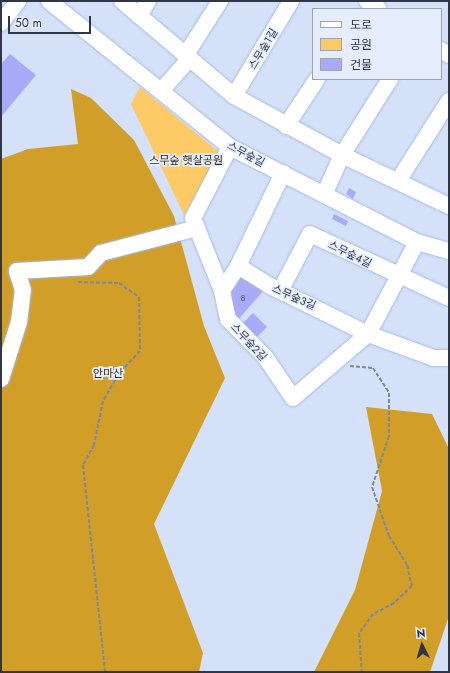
<!DOCTYPE html>
<html>
<head>
<meta charset="utf-8">
<style>
  body { margin:0 }
  #map { position:relative; width:450px; height:673px; overflow:hidden; background:#d4e1f9; font-family:Jost,"Noto Sans KR",sans-serif }
  div>[style] { position:absolute }
  [style*='--x'] { left:calc(var(--x)*1px); top:calc(var(--y)*1px); width:calc(var(--w)*1px); rotate:calc(var(--a)*1deg) }
  .green>* { inset:0; background:#fdca65 }
  .forest>* { inset:0; background:#d19e28 }
  .building>* { inset:0; background:#aaabf8 }
  .path>* { height:2px; margin-top:-1px; transform-origin:0; background:repeating-linear-gradient(90deg,#7e889b 0 4px,transparent 0 6px) }
  .roads { filter:drop-shadow(0 0 1px #a6bae0) drop-shadow(0 0 1px #a6bae0) }
  .minor>* { height:16px; margin:-8px; padding:0 8px; transform-origin:8px; border-radius:8px; background:#fff }
  span { translate:-50% -50%; white-space:nowrap; text-align:center; line-height:1.15; -webkit-text-stroke:3.5px #e6eefe; paint-order:stroke }
  .number-label { font-size:9px; color:#4e5472 }
  .number-label span { -webkit-text-stroke-width:0 }
  .street-label { font-size:11px; color:#2f3746 }
  .park-label { font-size:11px; color:#362d1a }
  .frame { position:absolute; inset:0; border:2px solid #2f3746; pointer-events:none }
  .legend { position:absolute; left:312px; top:8px; width:130px; height:72px; box-sizing:border-box; background:#e6eefe; border:1px solid #9da5b4; margin:0; padding:5px 7px; list-style:none; font-size:12px; color:#2f3746 }
  .legend li { display:flex; align-items:center; gap:8px; height:20px }
  .legend b { width:20px; border:1px solid #9da5b4 }
  .north { position:absolute; left:402px; top:625px; width:40px; height:40px; -webkit-text-stroke:3px #e6eefe; paint-order:stroke; rotate:355deg; font-size:11px; font-weight:700; line-height:16px; text-align:center; color:#2f3746 }
  .north::after { content:''; display:block; margin:auto; width:14px; height:18px; background:#2f3746; clip-path:polygon(50% 0,100% 100%,50% 72%,0 100%) }
  .scale { position:absolute; left:8px; top:16px; width:83px; height:18px; box-sizing:border-box; border:2px solid #2f3746; border-top:0; padding-left:5px; font-size:12px; line-height:14px; white-space:nowrap; color:#2f3746; -webkit-text-stroke:3px #e6eefe; paint-order:stroke }
</style>
</head>
<body>
<div id="map">
  <div class="green">
    <div style="clip-path:polygon(140px 87px,221px 154px,184px 215px,131px 104px)"></div>
  </div>
  <div class="forest">
    <div style="clip-path:polygon(71px 89px,91px 98px,134px 140px,174px 216px,204px 326px,225px 378px,154px 524px,203px 653px,199px 672px,1px 672px,1px 159px,28px 149px,78px 144px)"></div>
    <div style="clip-path:polygon(366px 407px,432px 414px,449px 449px,449px 616px,430px 672px,314px 672px,355px 590px,382px 491px)"></div>
  </div>
  <div class="building">
    <div style="clip-path:polygon(10px 54px,36px 75px,1px 117px,1px 64px)"></div>
    <div style="clip-path:polygon(349px 188px,356px 192px,353px 199px,346px 194px)"></div>
    <div style="clip-path:polygon(334px 214px,348px 221px,346px 226px,332px 219px)"></div>
    <div style="clip-path:polygon(233px 270px,266px 288px,236px 322px,228px 293px)"></div>
    <div style="clip-path:polygon(253px 313px,267px 327px,255px 339px,241px 325px)"></div>
  </div>
  <div class="path">
    <div style="--x:78;--y:282;--w:41;--a:1.4"></div>
    <div style="--x:119;--y:283;--w:24;--a:35"></div>
    <div style="--x:139;--y:297;--w:54;--a:88.9"></div>
    <div style="--x:140;--y:351;--w:33;--a:133"></div>
    <div style="--x:118;--y:375;--w:30;--a:120"></div>
    <div style="--x:103;--y:401;--w:45;--a:101.6"></div>
    <div style="--x:94;--y:445;--w:23;--a:119"></div>
    <div style="--x:83;--y:465;--w:208;--a:83.9"></div>
    <div style="--x:350;--y:366;--w:23;--a:5"></div>
    <div style="--x:373;--y:368;--w:30;--a:57"></div>
    <div style="--x:389;--y:393;--w:43;--a:90"></div>
    <div style="--x:389;--y:436;--w:54;--a:108.4"></div>
    <div style="--x:372;--y:487;--w:52;--a:70.9"></div>
    <div style="--x:389;--y:536;--w:34;--a:58"></div>
    <div style="--x:407;--y:565;--w:22;--a:77"></div>
    <div style="--x:412;--y:586;--w:25;--a:137"></div>
    <div style="--x:394;--y:603;--w:24;--a:152"></div>
    <div style="--x:373;--y:614;--w:24;--a:126"></div>
    <div style="--x:359;--y:633;--w:39;--a:86"></div>
  </div>
  <div class="roads">
    <div class="minor">
      <div style="--x:49;--y:1;--w:233;--a:38.9"></div>
      <div style="--x:230;--y:147;--w:210;--a:26.9"></div>
      <div style="--x:417;--y:242;--w:33;--a:16"></div>
      <div style="--x:122;--y:1;--w:147;--a:40.3"></div>
      <div style="--x:234;--y:96;--w:123;--a:28.6"></div>
      <div style="--x:342;--y:155;--w:119;--a:25.5"></div>
      <div style="--x:367;--y:1;--w:14;--a:34"></div>
      <div style="--x:139;--y:16;--w:17;--a:-59"></div>
      <div style="--x:1;--y:23;--w:28;--a:-52"></div>
      <div style="--x:441;--y:50;--w:9;--a:32"></div>
      <div style="--x:185;--y:56;--w:65;--a:-57.5"></div>
      <div style="--x:161;--y:91;--w:43;--a:-48.8"></div>
      <div style="--x:234;--y:96;--w:111;--a:-59"></div>
      <div style="--x:286;--y:126;--w:56;--a:-56.6"></div>
      <div style="--x:230;--y:147;--w:80;--a:117.5"></div>
      <div style="--x:193;--y:218;--w:79;--a:68.3"></div>
      <div style="--x:222;--y:291;--w:29;--a:78"></div>
      <div style="--x:228;--y:319;--w:54;--a:45.7"></div>
      <div style="--x:266;--y:358;--w:48;--a:56"></div>
      <div style="--x:293;--y:398;--w:99;--a:-40.5"></div>
      <div style="--x:368;--y:334;--w:104;--a:-62"></div>
      <div style="--x:283;--y:173;--w:103;--a:115.8"></div>
      <div style="--x:238;--y:266;--w:36;--a:32"></div>
      <div style="--x:268;--y:285;--w:111;--a:26.1"></div>
      <div style="--x:368;--y:334;--w:70;--a:20"></div>
      <div style="--x:434;--y:358;--w:15;--a:0"></div>
      <div style="--x:398;--y:181;--w:95;--a:-57.5"></div>
      <div style="--x:324;--y:195;--w:44;--a:-65.8"></div>
      <div style="--x:342;--y:155;--w:90;--a:-57.7"></div>
      <div style="--x:222;--y:291;--w:30;--a:-57"></div>
      <div style="--x:280;--y:291;--w:64;--a:-62.2"></div>
      <div style="--x:310;--y:234;--w:153;--a:24.7"></div>
      <div style="--x:1;--y:379;--w:60;--a:-72.5"></div>
      <div style="--x:19;--y:322;--w:32;--a:-83"></div>
      <div style="--x:23;--y:290;--w:20;--a:-108"></div>
      <div style="--x:17;--y:271;--w:71;--a:-3.2"></div>
      <div style="--x:88;--y:267;--w:19;--a:-47"></div>
      <div style="--x:101;--y:253;--w:99;--a:-14.6"></div>
    </div>
  </div>
  <div class="number-label">
    <span style="left:243px;top:298px">8</span>
  </div>
  <div class="street-label">
    <span style="left:263px;top:49px;rotate:-59deg">스무숲1길</span>
    <span style="left:246px;top:154px;rotate:28deg">스무숲길</span>
    <span style="left:350px;top:254px;rotate:26deg">스무숲4길</span>
    <span style="left:294px;top:297px;rotate:24deg">스무숲3길</span>
    <span style="left:249px;top:342px;rotate:47deg">스무숲2길</span>
  </div>
  <div class="park-label">
    <span style="left:186px;top:160px">스무숲 햇살공원</span>
    <span style="left:108px;top:373px">안마산</span>
  </div>
  <div class="frame"></div>
  <ul class="legend">
  <li><b style="height:5px;background:#fff"></b>도로</li>
  <li><b style="height:11px;background:#fdca65"></b>공원</li>
  <li><b style="height:11px;background:#aaabf8"></b>건물</li>
  </ul>
  <div class="north">N</div>
  <div class="scale">50 m</div>
</div>
</body>
</html>
